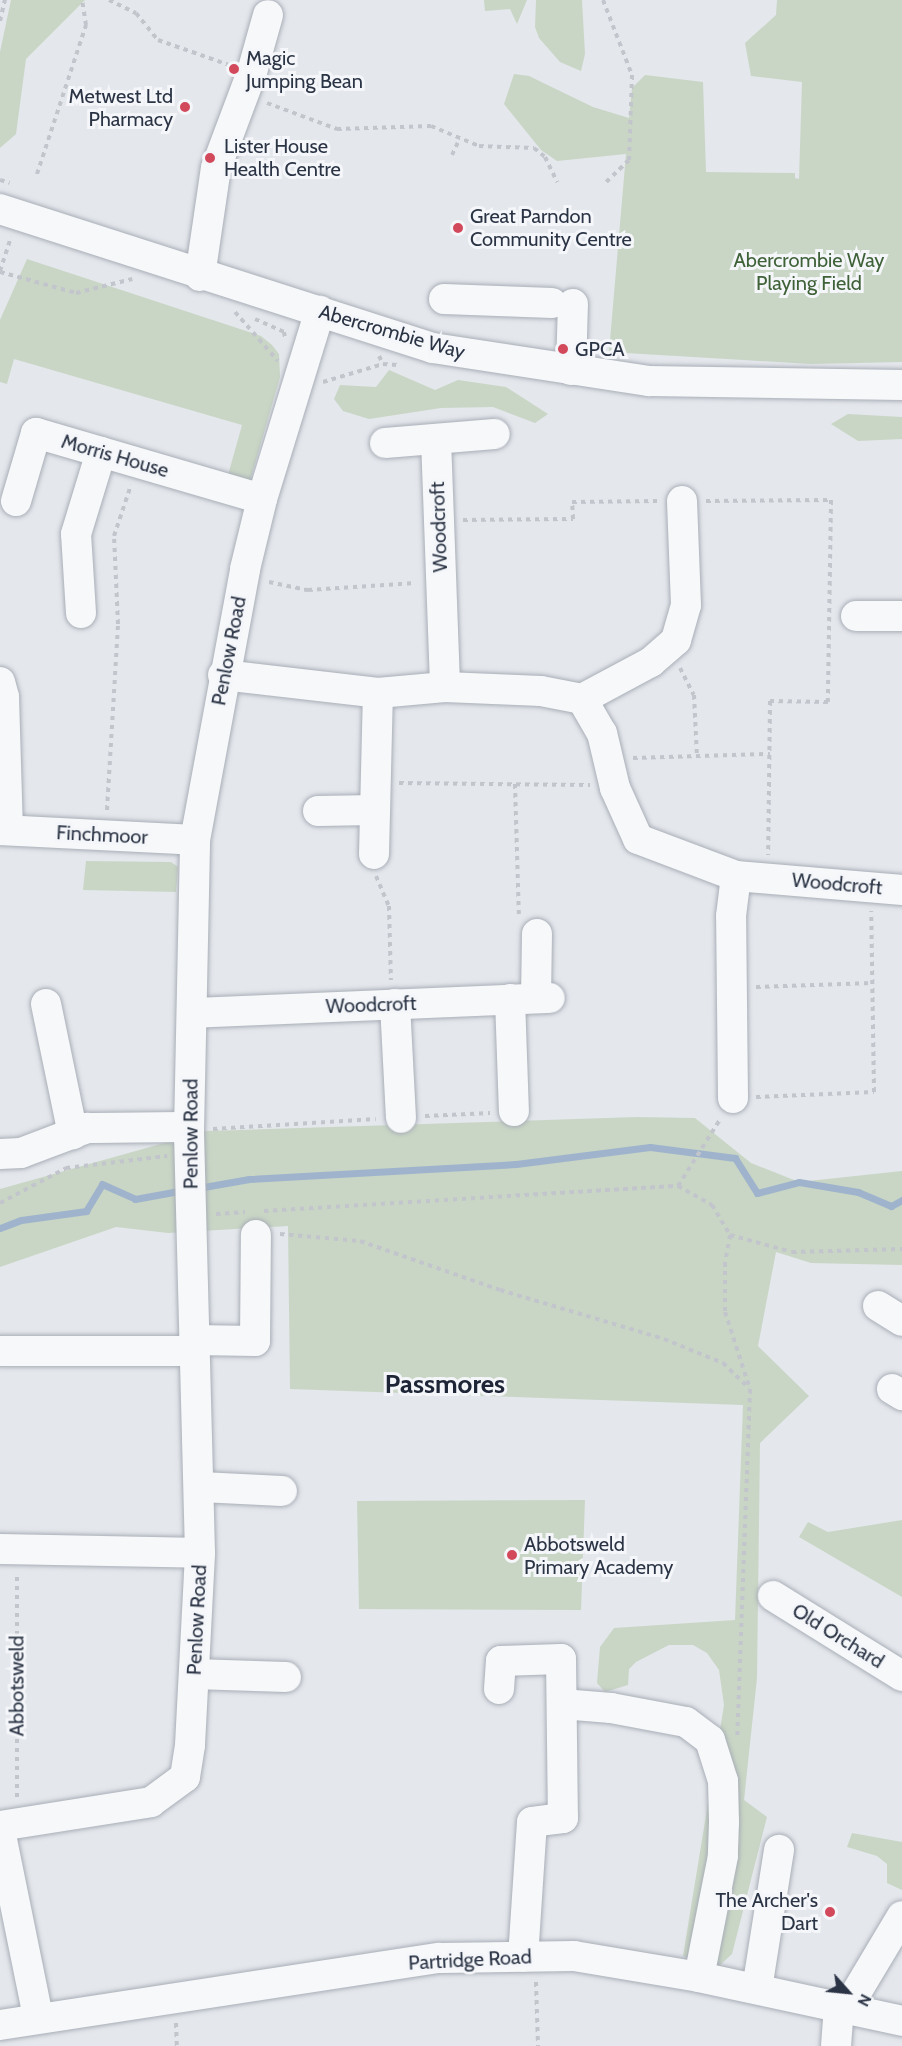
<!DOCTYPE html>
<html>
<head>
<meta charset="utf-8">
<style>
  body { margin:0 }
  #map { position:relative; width:902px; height:2046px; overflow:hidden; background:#e4e7ec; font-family:Cabin,sans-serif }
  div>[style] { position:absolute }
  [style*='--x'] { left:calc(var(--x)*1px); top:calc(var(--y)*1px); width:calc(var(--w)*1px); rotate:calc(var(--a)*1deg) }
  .green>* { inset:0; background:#c9d6c5 }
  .stream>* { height:7px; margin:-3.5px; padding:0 3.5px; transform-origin:3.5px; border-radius:3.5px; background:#9fb4cc }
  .path>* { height:4px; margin-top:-2px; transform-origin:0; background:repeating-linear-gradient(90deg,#c2c5cb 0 4.5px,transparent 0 9px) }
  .roads { filter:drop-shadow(0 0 2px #a9aeb7) drop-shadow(0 0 2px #a9aeb7) }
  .minor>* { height:30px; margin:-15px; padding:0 15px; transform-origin:15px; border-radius:15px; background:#f7f8fa }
  .dots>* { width:16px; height:16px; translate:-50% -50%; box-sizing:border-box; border:3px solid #f4f6f9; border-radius:50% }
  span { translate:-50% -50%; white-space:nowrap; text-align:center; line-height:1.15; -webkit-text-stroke:6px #f4f6f9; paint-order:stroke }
  .poi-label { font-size:20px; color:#2b3445 }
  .left { translate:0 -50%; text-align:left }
  .right { translate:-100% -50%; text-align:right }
  .park-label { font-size:20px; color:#3f6138 }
  .street-label { font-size:20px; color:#2b3445 }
  .district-label { font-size:26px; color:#1d2536; font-weight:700 }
  .north { position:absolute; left:818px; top:1962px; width:60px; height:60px; -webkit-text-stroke:4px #f4f6f9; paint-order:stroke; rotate:117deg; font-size:16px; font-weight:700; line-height:24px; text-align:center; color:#2b3445 }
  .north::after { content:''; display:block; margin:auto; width:21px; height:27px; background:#2b3445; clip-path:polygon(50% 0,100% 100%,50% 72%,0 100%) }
</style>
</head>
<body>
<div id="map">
  <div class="green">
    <div style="clip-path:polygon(11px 0,85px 0,26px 59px,16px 134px,0 148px,0 52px)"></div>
    <div style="clip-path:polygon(484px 0,527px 0,517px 24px,510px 9px,485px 11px)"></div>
    <div style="clip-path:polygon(536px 0,582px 0,585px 54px,581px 71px,560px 62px,539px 38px,535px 27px)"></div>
    <div style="clip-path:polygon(777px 0,902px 0,902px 362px,811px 364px,609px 352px,626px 154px,557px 161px,541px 150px,504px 104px,514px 74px,529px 76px,593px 107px,629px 118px,632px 88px,645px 75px,703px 82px,706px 172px,795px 173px,795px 178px,799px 179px,802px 82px,751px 76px,745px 43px,776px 15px)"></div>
    <div style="clip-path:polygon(27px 259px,261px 336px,272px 345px,279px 354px,280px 377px,250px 481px,228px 475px,242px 425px,14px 359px,7px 384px,0 382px,0 320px)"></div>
    <div style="clip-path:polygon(389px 370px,435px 390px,458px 380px,506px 387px,548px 414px,535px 423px,493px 407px,441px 408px,369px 419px,343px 411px,334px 399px,340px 385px,376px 387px)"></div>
    <div style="clip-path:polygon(848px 414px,902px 417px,902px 439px,858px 441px,831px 424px)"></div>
    <div style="clip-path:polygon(86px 861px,171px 862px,178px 867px,176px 892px,83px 890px)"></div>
    <div style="clip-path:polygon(637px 1117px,695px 1118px,751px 1163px,799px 1182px,902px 1171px,902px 1265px,811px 1263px,776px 1252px,758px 1346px,809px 1396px,760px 1443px,757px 1678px,744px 1800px,767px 1817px,732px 1954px,718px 1967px,683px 1956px,724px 1705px,719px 1670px,707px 1653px,693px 1645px,669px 1645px,636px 1662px,629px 1669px,628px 1685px,605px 1692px,597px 1683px,600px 1647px,614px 1628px,735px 1620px,743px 1405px,290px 1389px,288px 1226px,168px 1233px,116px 1227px,0 1267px,0 1189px,207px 1131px)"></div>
    <div style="clip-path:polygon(585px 1500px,581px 1610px,359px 1609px,357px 1501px)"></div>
    <div style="clip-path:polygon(902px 1520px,902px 1597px,799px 1537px,808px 1522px,828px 1532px)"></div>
    <div style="clip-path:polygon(852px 1833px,902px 1842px,902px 1890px,887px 1883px,887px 1864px,877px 1856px,847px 1847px)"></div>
  </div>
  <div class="stream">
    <div style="--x:198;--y:1188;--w:52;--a:-10"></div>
    <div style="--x:249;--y:1179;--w:267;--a:-3.2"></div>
    <div style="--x:516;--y:1164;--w:135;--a:-7.2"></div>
    <div style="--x:650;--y:1147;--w:86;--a:7.4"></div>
    <div style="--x:735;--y:1158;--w:41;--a:57.8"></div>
    <div style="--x:757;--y:1193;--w:43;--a:-14.7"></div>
    <div style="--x:799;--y:1182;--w:60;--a:9.6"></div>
    <div style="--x:858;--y:1192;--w:36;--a:23"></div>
    <div style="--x:891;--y:1206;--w:13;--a:-29"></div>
    <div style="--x:0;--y:1228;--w:22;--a:-21"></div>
    <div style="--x:21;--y:1220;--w:66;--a:-7.9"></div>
    <div style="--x:86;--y:1211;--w:31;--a:-59"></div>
    <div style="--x:102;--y:1184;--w:36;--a:24"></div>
    <div style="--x:135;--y:1199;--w:50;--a:-10.4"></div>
  </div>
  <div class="path">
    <div style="--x:109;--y:0;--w:30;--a:26"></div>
    <div style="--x:136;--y:13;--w:35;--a:51"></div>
    <div style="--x:158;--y:40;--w:75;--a:19.4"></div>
    <div style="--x:603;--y:0;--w:80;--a:68.9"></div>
    <div style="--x:632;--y:75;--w:85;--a:92"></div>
    <div style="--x:629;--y:160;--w:35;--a:136"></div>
    <div style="--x:0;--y:21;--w:22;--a:-77"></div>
    <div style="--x:267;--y:103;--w:75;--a:20.4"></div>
    <div style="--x:337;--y:129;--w:94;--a:-1.8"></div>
    <div style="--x:431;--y:126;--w:52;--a:22.6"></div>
    <div style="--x:479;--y:146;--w:55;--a:2.1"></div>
    <div style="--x:534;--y:148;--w:14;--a:39"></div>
    <div style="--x:545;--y:157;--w:28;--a:64"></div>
    <div style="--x:452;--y:155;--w:17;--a:-65"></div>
    <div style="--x:37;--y:174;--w:157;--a:-71.8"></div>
    <div style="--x:86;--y:25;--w:25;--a:-99"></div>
    <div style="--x:0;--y:180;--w:10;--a:17"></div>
    <div style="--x:0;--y:271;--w:36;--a:-72"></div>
    <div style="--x:0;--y:272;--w:79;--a:15.4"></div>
    <div style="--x:76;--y:293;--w:58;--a:-14"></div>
    <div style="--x:235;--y:312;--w:65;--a:48.7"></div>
    <div style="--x:255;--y:319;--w:32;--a:24"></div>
    <div style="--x:284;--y:332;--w:6;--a:81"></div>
    <div style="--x:379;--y:356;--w:9;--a:63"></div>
    <div style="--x:383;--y:364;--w:14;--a:4"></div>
    <div style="--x:323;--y:382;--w:63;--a:-16.7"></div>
    <div style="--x:706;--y:501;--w:125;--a:-0.5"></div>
    <div style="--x:831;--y:500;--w:202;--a:90.9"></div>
    <div style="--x:828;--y:702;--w:58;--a:-179"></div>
    <div style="--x:770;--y:701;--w:154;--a:90.7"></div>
    <div style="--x:463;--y:520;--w:110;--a:-0.5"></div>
    <div style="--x:573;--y:519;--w:17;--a:-93"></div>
    <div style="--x:572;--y:502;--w:85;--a:-0.7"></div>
    <div style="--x:269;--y:582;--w:40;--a:12"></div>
    <div style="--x:308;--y:590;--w:108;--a:-3.7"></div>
    <div style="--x:680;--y:668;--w:30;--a:63"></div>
    <div style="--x:694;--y:695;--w:61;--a:87.2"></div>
    <div style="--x:633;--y:758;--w:137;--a:-1.7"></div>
    <div style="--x:399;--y:783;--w:191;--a:0.6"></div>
    <div style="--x:515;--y:784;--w:132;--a:88.3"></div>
    <div style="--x:107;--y:810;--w:186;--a:-86.6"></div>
    <div style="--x:118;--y:624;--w:88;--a:-92.6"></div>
    <div style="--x:114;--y:536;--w:54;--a:-71.6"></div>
    <div style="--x:376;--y:876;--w:33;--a:67"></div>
    <div style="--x:389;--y:906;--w:74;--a:88.5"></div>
    <div style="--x:756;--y:987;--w:116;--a:-2"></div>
    <div style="--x:756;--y:1097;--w:118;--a:-2.4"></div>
    <div style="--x:874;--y:1092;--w:181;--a:-90.9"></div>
    <div style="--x:425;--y:1116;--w:65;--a:-2.6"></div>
    <div style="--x:213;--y:1129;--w:163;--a:-3.5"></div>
    <div style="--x:678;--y:1186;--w:80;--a:-57.7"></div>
    <div style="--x:0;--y:1203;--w:75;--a:-27.9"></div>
    <div style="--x:66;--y:1168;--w:102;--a:-6.8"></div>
    <div style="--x:264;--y:1211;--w:415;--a:-3.5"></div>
    <div style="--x:678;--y:1186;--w:39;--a:29"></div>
    <div style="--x:712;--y:1205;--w:35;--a:59"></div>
    <div style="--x:730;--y:1235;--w:64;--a:15.3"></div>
    <div style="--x:792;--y:1252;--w:110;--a:-1.6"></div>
    <div style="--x:216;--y:1214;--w:29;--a:-4"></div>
    <div style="--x:280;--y:1234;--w:80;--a:5"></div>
    <div style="--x:360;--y:1241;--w:148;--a:19.3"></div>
    <div style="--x:500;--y:1290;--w:171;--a:16.6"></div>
    <div style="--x:664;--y:1339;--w:64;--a:22.1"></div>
    <div style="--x:723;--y:1363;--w:36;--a:44"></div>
    <div style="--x:730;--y:1235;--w:27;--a:100"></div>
    <div style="--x:725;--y:1262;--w:50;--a:90"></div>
    <div style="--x:725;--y:1312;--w:81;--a:72"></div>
    <div style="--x:750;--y:1389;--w:351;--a:92.1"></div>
    <div style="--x:17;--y:1797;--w:223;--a:-90"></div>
    <div style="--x:536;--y:1982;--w:64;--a:88.2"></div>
    <div style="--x:176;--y:2023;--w:23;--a:88"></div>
  </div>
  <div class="roads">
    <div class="minor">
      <div style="--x:0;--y:209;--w:455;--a:17.8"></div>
      <div style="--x:433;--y:348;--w:219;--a:8.7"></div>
      <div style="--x:649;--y:381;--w:253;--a:0.9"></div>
      <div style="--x:200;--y:276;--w:109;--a:-81.6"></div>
      <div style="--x:216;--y:168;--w:103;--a:-69.4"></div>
      <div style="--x:252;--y:72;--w:59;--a:-74.3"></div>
      <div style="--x:444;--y:299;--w:108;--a:2.1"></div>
      <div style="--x:571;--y:370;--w:66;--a:-88.3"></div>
      <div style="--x:436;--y:439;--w:248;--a:87.9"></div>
      <div style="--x:385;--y:443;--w:110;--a:-4.7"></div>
      <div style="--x:16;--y:501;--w:71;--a:-73.6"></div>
      <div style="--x:36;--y:433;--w:235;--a:16.3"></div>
      <div style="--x:81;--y:613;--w:79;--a:-93.6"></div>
      <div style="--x:76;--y:534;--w:86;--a:-73"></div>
      <div style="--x:856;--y:616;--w:46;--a:0"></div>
      <div style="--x:223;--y:675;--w:156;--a:6.6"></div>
      <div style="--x:378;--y:693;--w:67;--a:-5.1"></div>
      <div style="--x:445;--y:687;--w:96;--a:2.4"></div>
      <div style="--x:541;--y:691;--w:42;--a:11"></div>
      <div style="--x:582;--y:699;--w:39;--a:60"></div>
      <div style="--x:602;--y:733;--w:57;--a:76.7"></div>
      <div style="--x:615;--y:788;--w:56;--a:65.7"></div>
      <div style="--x:638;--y:839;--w:105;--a:20.7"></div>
      <div style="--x:736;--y:876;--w:167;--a:4.8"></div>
      <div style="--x:0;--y:682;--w:16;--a:75"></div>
      <div style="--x:4;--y:697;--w:133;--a:88.3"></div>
      <div style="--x:582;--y:699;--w:78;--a:-28.2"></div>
      <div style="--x:651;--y:662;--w:33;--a:-41"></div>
      <div style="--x:676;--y:640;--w:36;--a:-74"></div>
      <div style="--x:686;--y:605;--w:104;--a:-92.2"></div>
      <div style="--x:318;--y:811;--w:57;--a:-1"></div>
      <div style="--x:0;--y:830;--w:195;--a:2.9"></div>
      <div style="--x:374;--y:854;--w:161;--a:-88.6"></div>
      <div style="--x:536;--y:998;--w:64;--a:-89.1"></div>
      <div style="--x:510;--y:999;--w:112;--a:88"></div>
      <div style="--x:46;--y:1004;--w:133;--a:78.3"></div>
      <div style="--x:395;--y:1004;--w:114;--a:87"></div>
      <div style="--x:192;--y:1013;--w:358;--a:-2.4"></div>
      <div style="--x:733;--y:1098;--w:182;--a:-90.6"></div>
      <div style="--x:731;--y:916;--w:40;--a:-82.9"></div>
      <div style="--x:0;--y:1154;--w:21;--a:-3"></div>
      <div style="--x:21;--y:1153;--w:71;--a:-20.7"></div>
      <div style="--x:87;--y:1128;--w:102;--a:-0.6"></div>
      <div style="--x:878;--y:1306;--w:28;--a:32"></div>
      <div style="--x:194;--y:1340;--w:61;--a:0.9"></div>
      <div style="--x:255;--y:1341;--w:106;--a:-89.5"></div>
      <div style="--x:0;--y:1351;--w:195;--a:0"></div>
      <div style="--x:892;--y:1389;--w:12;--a:31"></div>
      <div style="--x:201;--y:1487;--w:81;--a:2.8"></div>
      <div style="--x:0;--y:1549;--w:200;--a:1.1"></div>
      <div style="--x:773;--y:1596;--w:152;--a:31.8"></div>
      <div style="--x:194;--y:1674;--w:92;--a:1.9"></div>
      <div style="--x:499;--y:1689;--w:28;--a:-86"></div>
      <div style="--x:501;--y:1661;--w:60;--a:-1.9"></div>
      <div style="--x:561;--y:1659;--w:159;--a:89.3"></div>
      <div style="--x:563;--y:1818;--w:31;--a:173"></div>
      <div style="--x:532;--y:1822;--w:135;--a:93.8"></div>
      <div style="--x:562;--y:1704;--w:49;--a:4.7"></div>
      <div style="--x:611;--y:1708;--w:76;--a:10.6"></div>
      <div style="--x:686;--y:1722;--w:30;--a:37"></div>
      <div style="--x:710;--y:1740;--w:43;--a:72.4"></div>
      <div style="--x:723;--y:1781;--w:41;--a:88.6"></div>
      <div style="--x:724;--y:1822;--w:34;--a:92"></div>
      <div style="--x:723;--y:1856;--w:123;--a:101.2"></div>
      <div style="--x:0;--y:1826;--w:153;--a:-9"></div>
      <div style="--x:151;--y:1802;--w:42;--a:-36.3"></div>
      <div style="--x:185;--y:1777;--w:32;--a:-81"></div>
      <div style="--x:190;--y:1745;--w:192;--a:-87"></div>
      <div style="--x:200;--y:1553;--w:422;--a:-91.5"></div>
      <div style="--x:189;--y:1131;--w:291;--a:-88.8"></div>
      <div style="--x:195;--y:840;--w:276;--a:-79.5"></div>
      <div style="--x:245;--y:569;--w:72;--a:-76.3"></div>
      <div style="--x:262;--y:499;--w:197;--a:-72.9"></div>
      <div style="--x:0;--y:1830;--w:191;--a:78.5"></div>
      <div style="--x:757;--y:1989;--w:141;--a:-81"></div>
      <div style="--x:847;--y:2008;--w:107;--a:-59.1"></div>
      <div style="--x:0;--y:2025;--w:445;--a:-8.7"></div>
      <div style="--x:440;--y:1958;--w:134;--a:-0.9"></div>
      <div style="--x:574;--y:1956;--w:127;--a:9.5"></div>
      <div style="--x:699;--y:1977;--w:208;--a:12.2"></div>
      <div style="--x:836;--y:2046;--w:40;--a:-85.7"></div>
    </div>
  </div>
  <div class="dots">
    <div style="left:234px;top:69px;background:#d1495b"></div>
    <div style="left:185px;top:107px;background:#d1495b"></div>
    <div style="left:210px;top:158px;background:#d1495b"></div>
    <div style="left:458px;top:228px;background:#d1495b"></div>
    <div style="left:563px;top:349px;background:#d1495b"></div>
    <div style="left:512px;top:1555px;background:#d1495b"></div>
    <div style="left:830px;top:1912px;background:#d1495b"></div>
  </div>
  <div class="poi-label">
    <span class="left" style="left:246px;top:70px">Magic<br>Jumping Bean</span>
    <span class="right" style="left:173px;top:108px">Metwest Ltd<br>Pharmacy</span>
    <span class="left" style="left:224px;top:158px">Lister House<br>Health Centre</span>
    <span class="left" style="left:470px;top:228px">Great Parndon<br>Community Centre</span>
    <span class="left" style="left:575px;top:349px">GPCA</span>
    <span class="left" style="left:524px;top:1556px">Abbotsweld<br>Primary Academy</span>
    <span class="right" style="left:818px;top:1912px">The Archer's<br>Dart</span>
  </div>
  <div class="park-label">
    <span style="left:809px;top:272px">Abercrombie Way<br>Playing Field</span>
  </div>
  <div class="street-label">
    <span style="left:392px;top:332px;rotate:16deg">Abercrombie Way</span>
    <span style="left:115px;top:456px;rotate:16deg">Morris House</span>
    <span style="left:439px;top:527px;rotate:-92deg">Woodcroft</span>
    <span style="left:229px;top:651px;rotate:-79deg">Penlow Road</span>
    <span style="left:102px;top:835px;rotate:3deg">Finchmoor</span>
    <span style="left:837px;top:884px;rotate:5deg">Woodcroft</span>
    <span style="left:371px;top:1005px;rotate:-2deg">Woodcroft</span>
    <span style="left:191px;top:1134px;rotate:-90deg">Penlow Road</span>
    <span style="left:197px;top:1620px;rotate:-87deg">Penlow Road</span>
    <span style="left:838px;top:1636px;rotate:32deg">Old Orchard</span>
    <span style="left:17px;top:1686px;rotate:-90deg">Abbotsweld</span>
    <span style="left:470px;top:1960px;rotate:-3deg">Partridge Road</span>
  </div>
  <div class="district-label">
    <span style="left:445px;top:1385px">Passmores</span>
  </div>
  <div class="north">N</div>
</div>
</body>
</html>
